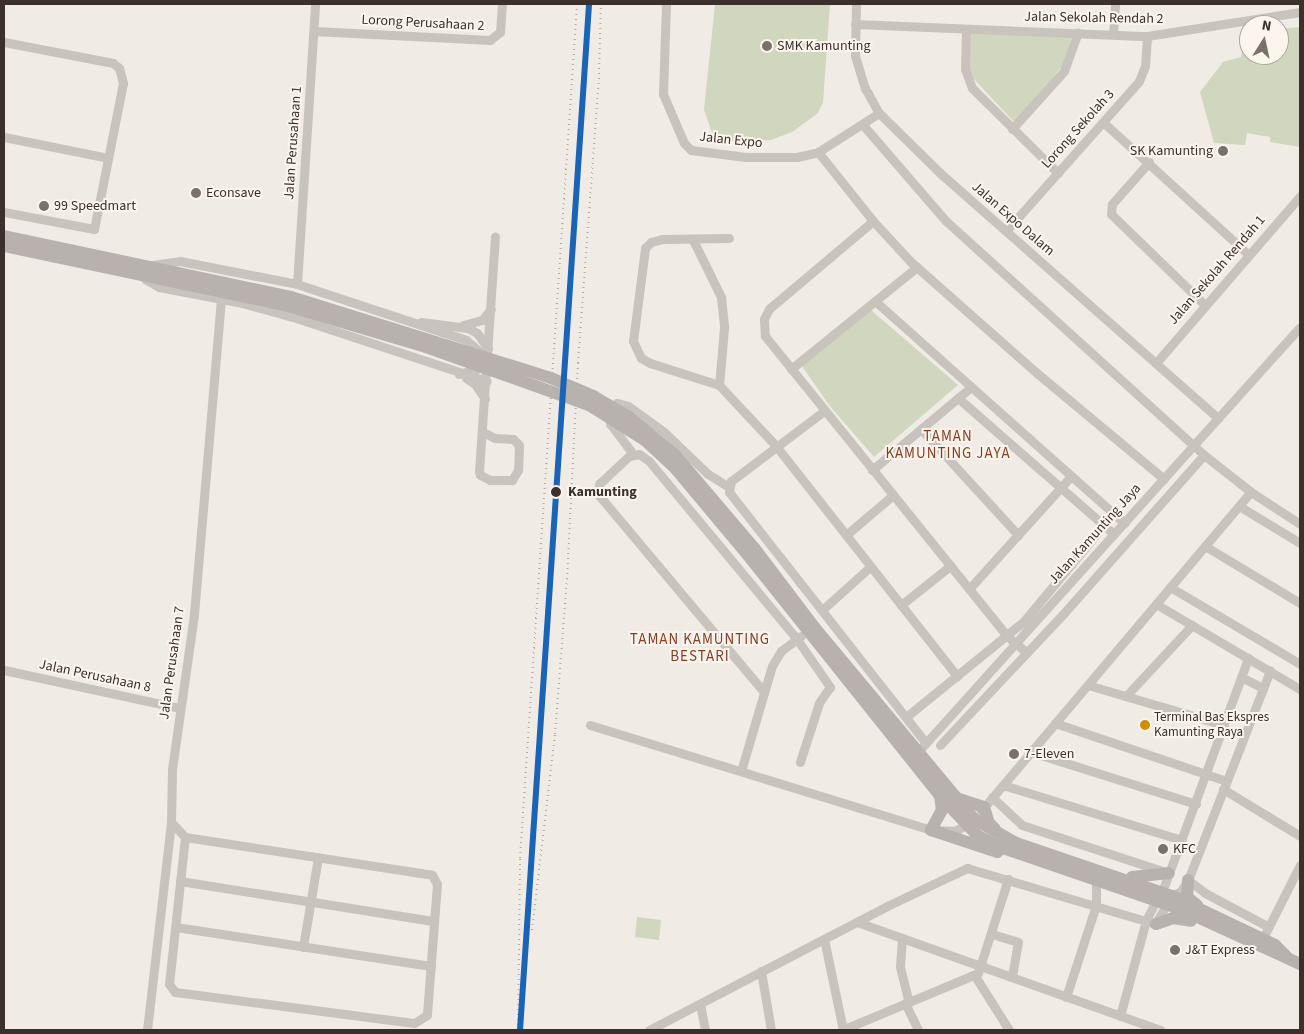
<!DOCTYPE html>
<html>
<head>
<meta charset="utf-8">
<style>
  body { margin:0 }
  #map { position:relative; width:1304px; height:1034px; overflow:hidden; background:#f0ebe5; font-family:"Source Sans 3",sans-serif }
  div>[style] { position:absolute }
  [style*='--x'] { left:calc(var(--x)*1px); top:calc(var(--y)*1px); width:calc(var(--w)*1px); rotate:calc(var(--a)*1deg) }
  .green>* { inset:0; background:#d1d6bf }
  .minor>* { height:9px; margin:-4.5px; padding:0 4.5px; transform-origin:4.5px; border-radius:4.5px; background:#c9c3be }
  .primary>* { height:12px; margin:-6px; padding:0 6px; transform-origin:6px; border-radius:6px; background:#b8b1ad }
  .rail>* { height:2px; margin-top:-1px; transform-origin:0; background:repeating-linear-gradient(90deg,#b1aca8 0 1px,transparent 0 5px) }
  .primary-bridge>* { height:12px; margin:-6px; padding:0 6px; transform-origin:6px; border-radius:6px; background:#b8b1ad }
  .rail-1>* { height:6px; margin:-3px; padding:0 3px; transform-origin:3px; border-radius:3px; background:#1964b7 }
  .dots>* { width:14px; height:14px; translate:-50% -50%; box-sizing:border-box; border:2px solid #fbf5ee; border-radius:50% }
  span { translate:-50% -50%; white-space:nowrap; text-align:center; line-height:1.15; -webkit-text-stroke:4px #fbf5ee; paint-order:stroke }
  .bus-label { font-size:13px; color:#3b302b }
  .left { translate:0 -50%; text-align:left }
  .street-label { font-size:14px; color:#3b302b }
  .poi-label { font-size:14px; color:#3b302b }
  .right { translate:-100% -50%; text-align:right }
  .stop-label { font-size:14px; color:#3b302b; font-weight:700 }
  .neighbourhood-label { font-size:15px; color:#8c3b22; letter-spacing:1px }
  .frame { position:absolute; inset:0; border:5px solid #3b302b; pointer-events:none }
  .north { position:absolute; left:1239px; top:15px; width:50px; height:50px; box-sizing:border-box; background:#fbf5ee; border:1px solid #aea6a0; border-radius:50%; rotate:10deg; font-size:14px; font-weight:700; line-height:20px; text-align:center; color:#3b302b }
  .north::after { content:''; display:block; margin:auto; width:18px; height:22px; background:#7a716c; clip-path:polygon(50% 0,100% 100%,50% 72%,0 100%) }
</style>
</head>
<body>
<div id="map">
  <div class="green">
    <div style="clip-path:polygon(715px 4px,830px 4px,823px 103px,817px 114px,792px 132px,771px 140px,733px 141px,712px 133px,704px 110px)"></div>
    <div style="clip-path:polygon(1300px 27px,1300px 147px,1270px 142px,1270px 137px,1247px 133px,1245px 145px,1214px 143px,1200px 92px,1223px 62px,1241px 57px,1245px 32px,1249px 32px,1249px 55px,1279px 55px,1279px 29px)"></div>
    <div style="clip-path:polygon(971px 31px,1072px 36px,1063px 65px,1016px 124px,973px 78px,969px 69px)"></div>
    <div style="clip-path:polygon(871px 310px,958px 385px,874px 457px,829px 405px,802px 366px)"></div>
    <div style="clip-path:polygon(637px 917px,661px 920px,659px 940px,635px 937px)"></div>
  </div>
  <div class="minor">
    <div style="--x:666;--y:4;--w:90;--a:91.9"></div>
    <div style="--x:663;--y:94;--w:53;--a:66.8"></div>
    <div style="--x:684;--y:143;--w:10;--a:45"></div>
    <div style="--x:691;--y:150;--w:55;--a:7.3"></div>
    <div style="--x:746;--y:157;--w:51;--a:0"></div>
    <div style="--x:797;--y:157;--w:22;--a:-13"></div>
    <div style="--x:818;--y:152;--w:72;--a:-32.6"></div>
    <div style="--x:856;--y:4;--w:52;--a:91.1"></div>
    <div style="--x:855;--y:56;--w:34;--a:73"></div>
    <div style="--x:865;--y:88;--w:29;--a:61"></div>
    <div style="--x:879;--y:113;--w:86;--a:44.5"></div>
    <div style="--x:940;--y:173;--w:371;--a:41.4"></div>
    <div style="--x:855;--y:24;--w:292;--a:2.4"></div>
    <div style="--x:1147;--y:36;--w:155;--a:-8.9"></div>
    <div style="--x:966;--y:29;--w:40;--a:91.4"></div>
    <div style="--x:965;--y:69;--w:20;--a:70"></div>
    <div style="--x:972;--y:88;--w:121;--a:44.7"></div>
    <div style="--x:314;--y:31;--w:176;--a:2.9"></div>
    <div style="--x:490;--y:40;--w:13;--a:-39"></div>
    <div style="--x:500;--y:32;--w:28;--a:-86"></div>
    <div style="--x:1113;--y:34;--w:30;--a:-86"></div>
    <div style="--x:4;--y:42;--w:111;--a:10.9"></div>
    <div style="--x:113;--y:63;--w:8;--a:40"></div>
    <div style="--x:119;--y:68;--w:16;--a:75"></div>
    <div style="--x:123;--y:83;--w:149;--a:101.2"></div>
    <div style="--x:94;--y:229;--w:92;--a:-169.3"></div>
    <div style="--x:1104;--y:123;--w:195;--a:42.3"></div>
    <div style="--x:863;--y:125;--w:127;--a:49.2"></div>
    <div style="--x:946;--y:221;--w:348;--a:42.2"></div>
    <div style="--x:1204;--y:455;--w:60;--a:38.2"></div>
    <div style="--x:1251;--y:492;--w:59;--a:33.1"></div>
    <div style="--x:1012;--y:129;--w:78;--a:-48.1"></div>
    <div style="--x:1064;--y:71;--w:41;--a:-70.3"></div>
    <div style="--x:4;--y:137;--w:106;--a:11.4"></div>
    <div style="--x:818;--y:152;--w:88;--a:51.4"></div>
    <div style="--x:873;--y:221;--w:56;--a:47.2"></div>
    <div style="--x:911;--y:262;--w:169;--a:41.4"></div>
    <div style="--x:1038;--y:374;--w:164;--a:39.8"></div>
    <div style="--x:1149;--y:162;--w:56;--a:131.4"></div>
    <div style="--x:1112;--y:204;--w:10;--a:96"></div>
    <div style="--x:1111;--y:214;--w:131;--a:44.1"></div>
    <div style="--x:873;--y:221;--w:136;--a:139.8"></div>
    <div style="--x:769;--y:309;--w:11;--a:117"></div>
    <div style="--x:764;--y:319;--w:17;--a:87"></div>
    <div style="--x:765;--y:336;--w:385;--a:51.1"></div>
    <div style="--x:1007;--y:636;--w:26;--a:40"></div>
    <div style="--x:1006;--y:231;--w:200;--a:-48.4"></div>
    <div style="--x:1139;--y:81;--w:16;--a:-68"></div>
    <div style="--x:1145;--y:66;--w:30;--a:-86"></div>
    <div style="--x:693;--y:240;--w:64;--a:63.8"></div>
    <div style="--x:721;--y:297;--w:31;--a:84"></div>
    <div style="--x:724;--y:328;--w:57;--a:95"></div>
    <div style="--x:719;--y:385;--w:83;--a:46.9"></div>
    <div style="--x:776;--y:446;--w:293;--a:51.8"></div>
    <div style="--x:152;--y:265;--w:28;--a:-8"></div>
    <div style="--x:180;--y:261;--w:119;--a:11.1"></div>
    <div style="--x:297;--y:284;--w:178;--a:18.3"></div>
    <div style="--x:466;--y:340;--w:17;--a:40"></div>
    <div style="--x:479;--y:351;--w:8;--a:83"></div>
    <div style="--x:480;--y:359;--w:11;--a:112"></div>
    <div style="--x:476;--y:369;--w:18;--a:164"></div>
    <div style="--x:145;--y:279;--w:16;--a:30"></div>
    <div style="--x:159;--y:287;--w:85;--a:10.9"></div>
    <div style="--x:242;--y:303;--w:53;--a:15.4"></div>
    <div style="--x:293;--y:317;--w:204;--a:18.3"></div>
    <div style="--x:297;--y:284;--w:281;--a:-86.3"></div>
    <div style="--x:875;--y:301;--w:334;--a:41.7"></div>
    <div style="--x:421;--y:322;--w:47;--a:7.3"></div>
    <div style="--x:468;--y:328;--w:10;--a:29"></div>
    <div style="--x:477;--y:333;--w:19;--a:54"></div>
    <div style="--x:463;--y:325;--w:20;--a:-15"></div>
    <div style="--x:482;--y:320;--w:14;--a:-51"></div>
    <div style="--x:1156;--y:363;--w:221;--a:-49.2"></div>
    <div style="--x:791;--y:369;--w:162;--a:-39"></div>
    <div style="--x:466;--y:378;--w:11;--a:34"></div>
    <div style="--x:475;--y:384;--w:18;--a:56"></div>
    <div style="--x:719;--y:385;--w:72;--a:-162.3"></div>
    <div style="--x:650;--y:363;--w:10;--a:-151"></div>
    <div style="--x:641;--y:358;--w:19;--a:-115"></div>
    <div style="--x:633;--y:341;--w:94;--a:-82.6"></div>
    <div style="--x:645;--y:248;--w:8;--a:-45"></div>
    <div style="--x:651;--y:242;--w:11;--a:-15"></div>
    <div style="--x:662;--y:239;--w:67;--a:-0.9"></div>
    <div style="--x:958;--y:398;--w:207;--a:41.1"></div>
    <div style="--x:824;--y:411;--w:116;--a:143"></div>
    <div style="--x:731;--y:481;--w:11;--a:100"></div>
    <div style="--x:729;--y:492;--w:319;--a:51.9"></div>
    <div style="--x:921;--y:429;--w:144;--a:47.5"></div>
    <div style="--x:483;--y:432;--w:13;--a:27"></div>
    <div style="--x:495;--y:438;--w:18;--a:3"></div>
    <div style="--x:513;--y:439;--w:8;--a:45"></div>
    <div style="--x:519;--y:445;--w:25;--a:92"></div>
    <div style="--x:518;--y:470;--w:12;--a:121"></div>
    <div style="--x:512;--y:480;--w:22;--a:180"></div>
    <div style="--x:490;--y:480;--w:11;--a:-153"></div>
    <div style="--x:480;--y:475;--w:4;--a:-104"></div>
    <div style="--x:479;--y:471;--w:235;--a:-86.1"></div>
    <div style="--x:633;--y:454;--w:38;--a:-127"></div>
    <div style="--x:610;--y:424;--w:22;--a:-72"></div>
    <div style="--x:617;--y:403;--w:11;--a:15"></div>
    <div style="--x:628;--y:406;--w:44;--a:35.8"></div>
    <div style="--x:664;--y:432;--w:61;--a:43.7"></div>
    <div style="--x:708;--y:474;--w:25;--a:32"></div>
    <div style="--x:872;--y:470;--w:129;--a:-40"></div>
    <div style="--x:1239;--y:506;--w:71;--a:31.2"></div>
    <div style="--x:846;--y:535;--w:62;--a:-40.4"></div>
    <div style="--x:1205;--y:546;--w:111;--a:31"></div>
    <div style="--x:1170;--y:587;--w:151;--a:30.6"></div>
    <div style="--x:969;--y:589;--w:152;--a:-47.9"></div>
    <div style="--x:1156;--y:604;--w:167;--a:30.6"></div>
    <div style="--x:901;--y:605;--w:63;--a:-38.5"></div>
    <div style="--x:822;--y:610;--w:64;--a:-41.9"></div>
    <div style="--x:4;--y:670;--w:180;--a:12.2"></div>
    <div style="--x:1241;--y:677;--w:25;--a:27"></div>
    <div style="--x:1088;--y:685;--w:142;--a:16.4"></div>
    <div style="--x:764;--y:692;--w:258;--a:-130"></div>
    <div style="--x:598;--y:494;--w:10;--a:-84"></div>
    <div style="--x:599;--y:484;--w:41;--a:-43"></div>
    <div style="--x:629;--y:456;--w:10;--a:-11"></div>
    <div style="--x:639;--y:454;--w:12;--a:35"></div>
    <div style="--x:649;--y:461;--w:230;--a:50.3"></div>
    <div style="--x:796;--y:638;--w:60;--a:55.2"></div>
    <div style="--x:830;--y:687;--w:19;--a:125"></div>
    <div style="--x:819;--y:703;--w:62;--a:107.9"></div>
    <div style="--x:1126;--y:696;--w:97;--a:-47.1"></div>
    <div style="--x:906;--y:717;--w:152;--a:-39.1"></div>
    <div style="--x:1024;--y:621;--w:125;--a:-50.2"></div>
    <div style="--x:1055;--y:723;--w:181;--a:18.7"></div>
    <div style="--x:590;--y:725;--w:357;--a:17.1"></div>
    <div style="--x:931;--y:830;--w:24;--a:2"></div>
    <div style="--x:955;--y:831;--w:18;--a:-29"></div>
    <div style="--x:940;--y:745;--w:181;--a:-46.8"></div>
    <div style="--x:1064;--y:613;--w:211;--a:-48.5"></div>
    <div style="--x:1031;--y:752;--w:173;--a:17.5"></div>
    <div style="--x:916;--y:754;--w:574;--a:-48.04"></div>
    <div style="--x:741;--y:771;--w:109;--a:-73.6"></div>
    <div style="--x:772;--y:666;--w:17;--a:-59"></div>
    <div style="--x:781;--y:651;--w:25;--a:-37"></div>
    <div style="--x:1003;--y:785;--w:187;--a:17.1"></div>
    <div style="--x:1223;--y:789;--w:90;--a:31.4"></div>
    <div style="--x:992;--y:797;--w:41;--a:43"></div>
    <div style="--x:1022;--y:825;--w:151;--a:18.1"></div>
    <div style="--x:981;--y:811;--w:418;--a:-49.8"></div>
    <div style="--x:171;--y:822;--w:21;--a:47"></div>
    <div style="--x:185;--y:837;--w:250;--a:8.7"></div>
    <div style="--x:432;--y:875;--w:10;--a:61"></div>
    <div style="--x:437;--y:884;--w:131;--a:94.4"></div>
    <div style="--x:427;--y:1015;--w:15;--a:148"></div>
    <div style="--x:414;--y:1023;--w:241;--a:-172.6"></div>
    <div style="--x:175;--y:992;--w:10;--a:-127"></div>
    <div style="--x:169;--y:984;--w:148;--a:-83.8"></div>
    <div style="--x:1188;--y:880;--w:21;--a:37"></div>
    <div style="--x:1205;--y:893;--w:72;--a:28"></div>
    <div style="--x:180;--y:881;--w:256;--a:9"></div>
    <div style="--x:857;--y:922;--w:322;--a:19.6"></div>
    <div style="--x:1155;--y:924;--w:33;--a:-59"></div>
    <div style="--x:1172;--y:896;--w:10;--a:-29"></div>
    <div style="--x:1181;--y:891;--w:13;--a:-58"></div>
    <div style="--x:1188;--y:880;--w:225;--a:-68.6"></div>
    <div style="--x:176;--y:927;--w:258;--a:8.7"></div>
    <div style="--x:1266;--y:932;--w:75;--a:-63.1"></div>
    <div style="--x:992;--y:934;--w:27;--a:17"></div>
    <div style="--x:1018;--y:942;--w:34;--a:100"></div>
    <div style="--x:902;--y:938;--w:29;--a:94"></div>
    <div style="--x:900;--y:967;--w:36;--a:76"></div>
    <div style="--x:824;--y:939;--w:93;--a:78.2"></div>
    <div style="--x:303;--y:947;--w:91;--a:-80.5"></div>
    <div style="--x:761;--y:971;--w:60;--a:80.4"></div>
    <div style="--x:975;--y:976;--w:64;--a:57.8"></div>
    <div style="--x:1066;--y:997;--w:97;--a:-71.9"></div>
    <div style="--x:1096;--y:905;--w:26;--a:-90"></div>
    <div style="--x:905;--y:1003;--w:30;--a:64"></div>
    <div style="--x:700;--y:1004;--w:26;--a:79"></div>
    <div style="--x:1120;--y:1016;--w:99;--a:-74.8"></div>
    <div style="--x:1146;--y:920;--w:41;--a:-62.2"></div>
    <div style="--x:1165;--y:884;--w:241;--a:-69.8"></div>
    <div style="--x:147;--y:1030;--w:209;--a:-83.4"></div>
    <div style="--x:171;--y:822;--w:53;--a:-88.9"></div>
    <div style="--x:172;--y:769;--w:157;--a:-81.9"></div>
    <div style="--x:194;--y:614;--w:316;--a:-85.1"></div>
    <div style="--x:649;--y:1030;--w:268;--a:-27.5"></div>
    <div style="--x:887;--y:906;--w:89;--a:-25.4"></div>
    <div style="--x:967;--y:868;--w:197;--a:16.5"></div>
    <div style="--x:842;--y:1030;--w:147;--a:-22.7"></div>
    <div style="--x:978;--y:973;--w:99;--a:-72.3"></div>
  </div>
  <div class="primary">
    <div style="--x:4;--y:236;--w:293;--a:12"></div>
    <div style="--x:4;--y:246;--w:290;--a:11.9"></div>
    <div style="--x:755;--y:549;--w:99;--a:52.8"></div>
    <div style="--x:815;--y:628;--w:249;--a:50.2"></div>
    <div style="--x:974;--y:819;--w:48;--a:29.7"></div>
    <div style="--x:1016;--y:843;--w:165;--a:18.8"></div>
    <div style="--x:1172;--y:896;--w:114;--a:25.4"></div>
    <div style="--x:1275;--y:945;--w:16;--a:45"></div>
    <div style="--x:747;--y:554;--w:310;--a:51.4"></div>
    <div style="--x:940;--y:796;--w:55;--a:46.5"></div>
    <div style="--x:978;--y:836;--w:28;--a:26"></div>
    <div style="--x:1003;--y:848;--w:187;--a:19"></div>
    <div style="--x:1180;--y:909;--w:132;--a:24.6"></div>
    <div style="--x:940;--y:796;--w:14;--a:82"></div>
    <div style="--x:942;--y:810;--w:23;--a:119"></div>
    <div style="--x:931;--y:830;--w:70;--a:18.4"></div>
    <div style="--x:959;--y:799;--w:26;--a:18"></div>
    <div style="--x:984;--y:807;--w:17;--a:73"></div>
    <div style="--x:989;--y:823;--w:8;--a:45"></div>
    <div style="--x:1132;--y:877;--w:37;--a:-6"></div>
    <div style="--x:1188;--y:880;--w:17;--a:93"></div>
    <div style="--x:1187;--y:897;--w:13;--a:39"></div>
    <div style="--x:1156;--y:924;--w:18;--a:-19"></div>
    <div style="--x:1173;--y:918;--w:18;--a:9"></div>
  </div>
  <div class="rail">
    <div style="--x:532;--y:930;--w:197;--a:-83.3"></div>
    <div style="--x:555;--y:734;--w:155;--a:-85.6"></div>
    <div style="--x:567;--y:579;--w:216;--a:-87.1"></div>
    <div style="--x:578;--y:363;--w:290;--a:-85.8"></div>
    <div style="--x:599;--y:74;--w:70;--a:-88.4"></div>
    <div style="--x:518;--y:1030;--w:172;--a:-89.3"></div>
    <div style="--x:520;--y:858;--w:856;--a:-86.18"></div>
  </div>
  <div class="primary-bridge">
    <div style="--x:291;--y:297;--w:272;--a:17.3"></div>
    <div style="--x:551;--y:378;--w:46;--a:23.2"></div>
    <div style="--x:593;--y:396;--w:42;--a:30.3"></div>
    <div style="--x:629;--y:417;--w:60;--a:39.6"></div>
    <div style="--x:675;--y:455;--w:123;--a:49.6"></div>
    <div style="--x:288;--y:306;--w:144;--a:16.5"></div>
    <div style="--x:426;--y:347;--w:173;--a:19.6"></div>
    <div style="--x:589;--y:405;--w:67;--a:32.3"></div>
    <div style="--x:646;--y:441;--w:38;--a:43"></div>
    <div style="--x:674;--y:467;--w:114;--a:50"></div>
  </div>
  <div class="rail-1">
    <div style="--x:520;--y:1030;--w:1028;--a:-86.15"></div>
  </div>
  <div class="dots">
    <div style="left:767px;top:46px;background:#7a716c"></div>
    <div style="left:1223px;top:151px;background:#7a716c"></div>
    <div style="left:196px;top:193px;background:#7a716c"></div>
    <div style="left:44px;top:206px;background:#7a716c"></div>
    <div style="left:556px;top:492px;background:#3b302b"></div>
    <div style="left:1145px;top:725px;background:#d18e09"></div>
    <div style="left:1014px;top:754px;background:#7a716c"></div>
    <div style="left:1163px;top:849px;background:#7a716c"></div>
    <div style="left:1175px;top:950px;background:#7a716c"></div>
  </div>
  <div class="bus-label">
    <span class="left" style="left:1154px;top:725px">Terminal Bas Ekspres<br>Kamunting Raya</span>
  </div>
  <div class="street-label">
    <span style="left:1094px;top:18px;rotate:1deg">Jalan Sekolah Rendah 2</span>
    <span style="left:423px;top:23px;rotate:3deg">Lorong Perusahaan 2</span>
    <span style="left:1078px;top:129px;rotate:-48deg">Lorong Sekolah 3</span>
    <span style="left:731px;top:140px;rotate:6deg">Jalan Expo</span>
    <span style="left:293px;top:143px;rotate:-86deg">Jalan Perusahaan 1</span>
    <span style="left:1013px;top:219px;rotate:41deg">Jalan Expo Dalam</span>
    <span style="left:1217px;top:270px;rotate:-49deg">Jalan Sekolah Rendah 1</span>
    <span style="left:1095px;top:534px;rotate:-48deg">Jalan Kamunting Jaya</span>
    <span style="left:172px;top:663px;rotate:-82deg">Jalan Perusahaan 7</span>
    <span style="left:95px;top:676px;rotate:12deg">Jalan Perusahaan 8</span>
  </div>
  <div class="poi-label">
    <span class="left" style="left:777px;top:46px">SMK Kamunting</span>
    <span class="right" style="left:1213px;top:151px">SK Kamunting</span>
    <span class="left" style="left:206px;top:193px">Econsave</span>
    <span class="left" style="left:54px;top:206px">99 Speedmart</span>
    <span class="left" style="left:1024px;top:754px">7-Eleven</span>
    <span class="left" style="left:1173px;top:849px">KFC</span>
    <span class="left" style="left:1185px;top:950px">J&amp;T Express</span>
  </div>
  <div class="stop-label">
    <span class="left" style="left:568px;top:492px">Kamunting</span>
  </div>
  <div class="neighbourhood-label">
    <span style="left:948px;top:445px">TAMAN<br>KAMUNTING JAYA</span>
    <span style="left:700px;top:648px">TAMAN KAMUNTING<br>BESTARI</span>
  </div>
  <div class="frame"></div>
  <div class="north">N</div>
</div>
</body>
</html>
